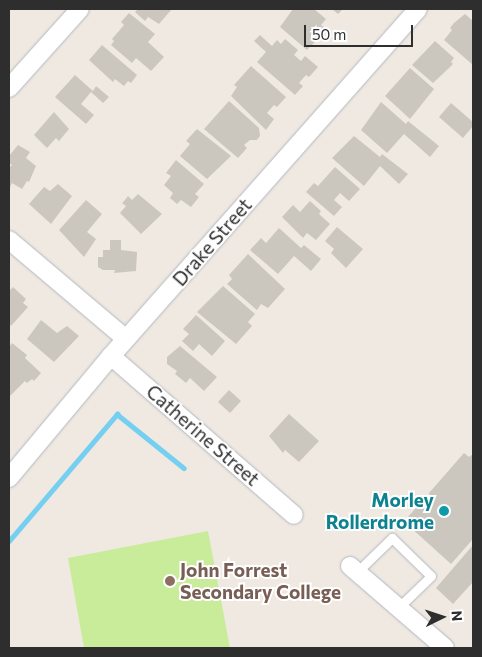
<!DOCTYPE html>
<html>
<head>
<meta charset="utf-8">
<style>
  body { margin:0 }
  #map { position:relative; width:482px; height:657px; overflow:hidden; background:#efe9e1; font-family:Commissioner,sans-serif }
  div>[style] { position:absolute }
  [style*='--x'] { left:calc(var(--x)*1px); top:calc(var(--y)*1px); width:calc(var(--w)*1px); rotate:calc(var(--a)*1deg) }
  .pitch>* { inset:0; background:#c9ec9a }
  .stream>* { height:4.5px; margin:-2.25px; padding:0 2.25px; transform-origin:2.25px; border-radius:2.25px; background:#75cff0 }
  .building>* { inset:0; background:#cbc7bf }
  .roads { filter:drop-shadow(0 0 1px #b4b7c1) drop-shadow(0 0 1px #b4b7c1) }
  .service>* { height:9px; margin:-4.5px; padding:0 4.5px; transform-origin:4.5px; border-radius:4.5px; background:#fff }
  .minor>* { height:18px; margin:-9px; padding:0 9px; transform-origin:9px; border-radius:9px; background:#fff }
  .dots>* { width:14px; height:14px; translate:-50% -50%; box-sizing:border-box; border:2px solid #fff; border-radius:50% }
  span { translate:-50% -50%; white-space:nowrap; text-align:center; line-height:1.15; -webkit-text-stroke:4px #fff; paint-order:stroke }
  .street-label { font-size:19px; color:#2e2e2e }
  .culture-label { font-size:19px; color:#0d838f; font-weight:700 }
  .right { translate:-100% -50%; text-align:right }
  .education-label { font-size:19px; color:#785e54; font-weight:700 }
  .left { translate:0 -50%; text-align:left }
  .frame { position:absolute; inset:0; border:10px solid #2e2e2e; pointer-events:none }
  .north { position:absolute; left:417px; top:592px; width:50px; height:50px; -webkit-text-stroke:4px #fff; paint-order:stroke; rotate:86deg; font-size:14px; font-weight:700; line-height:20px; text-align:center; color:#2e2e2e }
  .north::after { content:''; display:block; margin:auto; width:18px; height:22px; background:#2e2e2e; clip-path:polygon(50% 0,100% 100%,50% 72%,0 100%) }
  .scale { position:absolute; left:304px; top:25px; width:109px; height:22px; box-sizing:border-box; border:2px solid #2e2e2e; border-top:0; padding-left:6px; font-size:15px; line-height:18px; white-space:nowrap; color:#2e2e2e; -webkit-text-stroke:4px #fff; paint-order:stroke }
</style>
</head>
<body>
<div id="map">
  <div class="pitch">
    <div style="clip-path:polygon(208px 531px,230px 648px,84px 648px,68px 558px)"></div>
  </div>
  <div class="stream">
    <div style="--x:9;--y:541;--w:167;--a:-49.6"></div>
    <div style="--x:117;--y:414;--w:86;--a:38.9"></div>
  </div>
  <div class="building">
    <div style="clip-path:polygon(138px 9px,172px 9px,159px 24px,148px 17px,145px 21px,135px 12px)"></div>
    <div style="clip-path:polygon(293px 9px,314px 9px,326px 19px,321px 25px,327px 30px,307px 50px,280px 27px)"></div>
    <div style="clip-path:polygon(332px 9px,343px 9px,338px 14px)"></div>
    <div style="clip-path:polygon(129px 13px,155px 34px,148px 42px,164px 57px,151px 71px,136px 58px,132px 63px,111px 45px,114px 41px,112px 39px,124px 25px,121px 22px)"></div>
    <div style="clip-path:polygon(465px 14px,473px 21px,473px 65px,444px 40px,452px 30px,450px 28px,454px 23px)"></div>
    <div style="clip-path:polygon(260px 35px,272px 46px,277px 40px,281px 44px,285px 39px,298px 50px,294px 55px,301px 61px,305px 56px,318px 67px,309px 77px,306px 75px,299px 83px,303px 86px,295px 95px,257px 62px,266px 52px,254px 41px)"></div>
    <div style="clip-path:polygon(435px 41px,454px 58px,451px 62px,453px 64px,448px 69px,433px 83px,412px 65px)"></div>
    <div style="clip-path:polygon(102px 45px,137px 75px,131px 83px,128px 81px,124px 86px,115px 79px,113px 82px,89px 60px)"></div>
    <div style="clip-path:polygon(251px 66px,286px 97px,277px 107px,274px 105px,267px 113px,274px 119px,266px 130px,231px 96px,237px 87px,234px 85px)"></div>
    <div style="clip-path:polygon(410px 68px,434px 89px,410px 119px,385px 96px)"></div>
    <div style="clip-path:polygon(75px 75px,93px 91px,96px 86px,109px 97px,103px 103px,91px 92px,81px 104px,94px 115px,86px 124px,55px 97px)"></div>
    <div style="clip-path:polygon(229px 101px,259px 128px,260px 136px,257px 140px,250px 140px,244px 145px,247px 148px,238px 158px,204px 129px)"></div>
    <div style="clip-path:polygon(381px 102px,406px 124px,408px 121px,439px 146px,430px 157px,404px 134px,387px 153px,361px 130px)"></div>
    <div style="clip-path:polygon(451px 103px,473px 122px,473px 126px,463px 138px,439px 117px)"></div>
    <div style="clip-path:polygon(54px 112px,69px 129px,59px 141px,56px 138px,47px 148px,34px 135px)"></div>
    <div style="clip-path:polygon(197px 129px,231px 156px,207px 179px,180px 156px,190px 144px,186px 141px)"></div>
    <div style="clip-path:polygon(354px 136px,380px 157px,382px 154px,408px 174px,399px 184px,380px 166px,364px 186px,332px 158px)"></div>
    <div style="clip-path:polygon(18px 145px,30px 152px,26px 158px,36px 166px,29px 182px,27px 181px,22px 189px,12px 183px,9px 190px,9px 168px,12px 165px,9px 163px,9px 156px)"></div>
    <div style="clip-path:polygon(176px 160px,204px 184px,195px 194px,199px 197px,191px 207px,181px 200px,177px 204px,170px 198px,173px 193px,164px 185px,171px 176px,166px 173px)"></div>
    <div style="clip-path:polygon(335px 167px,360px 189px,349px 201px,340px 193px,334px 200px,342px 207px,334px 216px,306px 192px,314px 183px,318px 186px)"></div>
    <div style="clip-path:polygon(58px 184px,72px 196px,51px 224px,29px 204px,44px 187px,50px 191px)"></div>
    <div style="clip-path:polygon(138px 194px,162px 214px,141px 234px,120px 213px,126px 206px,122px 203px,125px 200px,128px 196px,132px 200px)"></div>
    <div style="clip-path:polygon(86px 200px,102px 214px,87px 232px,96px 239px,84px 257px,59px 230px)"></div>
    <div style="clip-path:polygon(310px 201px,321px 211px,319px 214px,330px 224px,316px 240px,307px 233px,303px 238px,282px 217px,293px 205px,300px 212px)"></div>
    <div style="clip-path:polygon(337px 227px,363px 249px,346px 268px,331px 253px,334px 249px,325px 241px)"></div>
    <div style="clip-path:polygon(279px 228px,301px 248px,304px 245px,321px 259px,311px 271px,294px 256px,278px 274px,250px 250px,261px 238px,266px 243px)"></div>
    <div style="clip-path:polygon(110px 240px,121px 240px,121px 250px,137px 252px,136px 271px,114px 273px,115px 270px,103px 270px,98px 267px,98px 257px,103px 257px,103px 250px,110px 250px)"></div>
    <div style="clip-path:polygon(248px 254px,285px 289px,268px 308px,261px 304px,257px 310px,227px 284px,232px 279px,229px 275px)"></div>
    <div style="clip-path:polygon(223px 286px,255px 314px,248px 322px,252px 326px,236px 344px,197px 312px)"></div>
    <div style="clip-path:polygon(13px 287px,26px 299px,23px 303px,28px 307px,11px 326px,9px 323px,9px 291px)"></div>
    <div style="clip-path:polygon(196px 315px,225px 341px,212px 356px,199px 344px,193px 351px,182px 341px,189px 334px,183px 329px)"></div>
    <div style="clip-path:polygon(41px 320px,57px 333px,67px 326px,79px 336px,54px 362px,27px 339px)"></div>
    <div style="clip-path:polygon(12px 343px,27px 355px,25px 358px,41px 373px,34px 381px,32px 379px,27px 383px,25px 381px,10px 396px,9px 347px)"></div>
    <div style="clip-path:polygon(180px 346px,217px 377px,204px 391px,190px 378px,186px 383px,175px 374px,177px 371px,167px 364px,167px 357px)"></div>
    <div style="clip-path:polygon(229px 390px,241px 401px,230px 413px,218px 402px)"></div>
    <div style="clip-path:polygon(289px 414px,319px 441px,299px 462px,285px 450px,283px 453px,269px 436px)"></div>
    <div style="clip-path:polygon(464px 453px,469px 457px,473px 454px,473px 539px,451px 564px,410px 527px,412px 524px,406px 519px,423px 500px,425px 502px,430px 497px,429px 493px)"></div>
    <div style="clip-path:polygon(473px 545px,473px 582px,453px 604px,436px 588px)"></div>
  </div>
  <div class="roads">
    <div class="service">
      <div style="--x:357;--y:572;--w:49;--a:-44.2"></div>
      <div style="--x:392;--y:538;--w:54;--a:44.3"></div>
      <div style="--x:431;--y:576;--w:46;--a:135.9"></div>
    </div>
    <div class="minor">
      <div style="--x:9;--y:88;--w:106;--a:-48.1"></div>
      <div style="--x:9;--y:240;--w:153;--a:40.2"></div>
      <div style="--x:111;--y:356;--w:242;--a:41"></div>
      <div style="--x:9;--y:478;--w:159;--a:-50.1"></div>
      <div style="--x:111;--y:356;--w:463;--a:-48.5"></div>
      <div style="--x:350;--y:566;--w:125;--a:40.8"></div>
    </div>
  </div>
  <div class="dots">
    <div style="left:444px;top:511px;background:#0f9aa8"></div>
    <div style="left:170px;top:581px;background:#8d6e63"></div>
  </div>
  <div class="street-label">
    <span style="left:212px;top:242px;rotate:-49deg">Drake Street</span>
    <span style="left:203px;top:435px;rotate:41deg">Catherine Street</span>
  </div>
  <div class="culture-label">
    <span class="right" style="left:434px;top:511px">Morley<br>Rollerdrome</span>
  </div>
  <div class="education-label">
    <span class="left" style="left:180px;top:581px">John Forrest<br>Secondary College</span>
  </div>
  <div class="frame"></div>
  <div class="north">N</div>
  <div class="scale">50 m</div>
</div>
</body>
</html>
